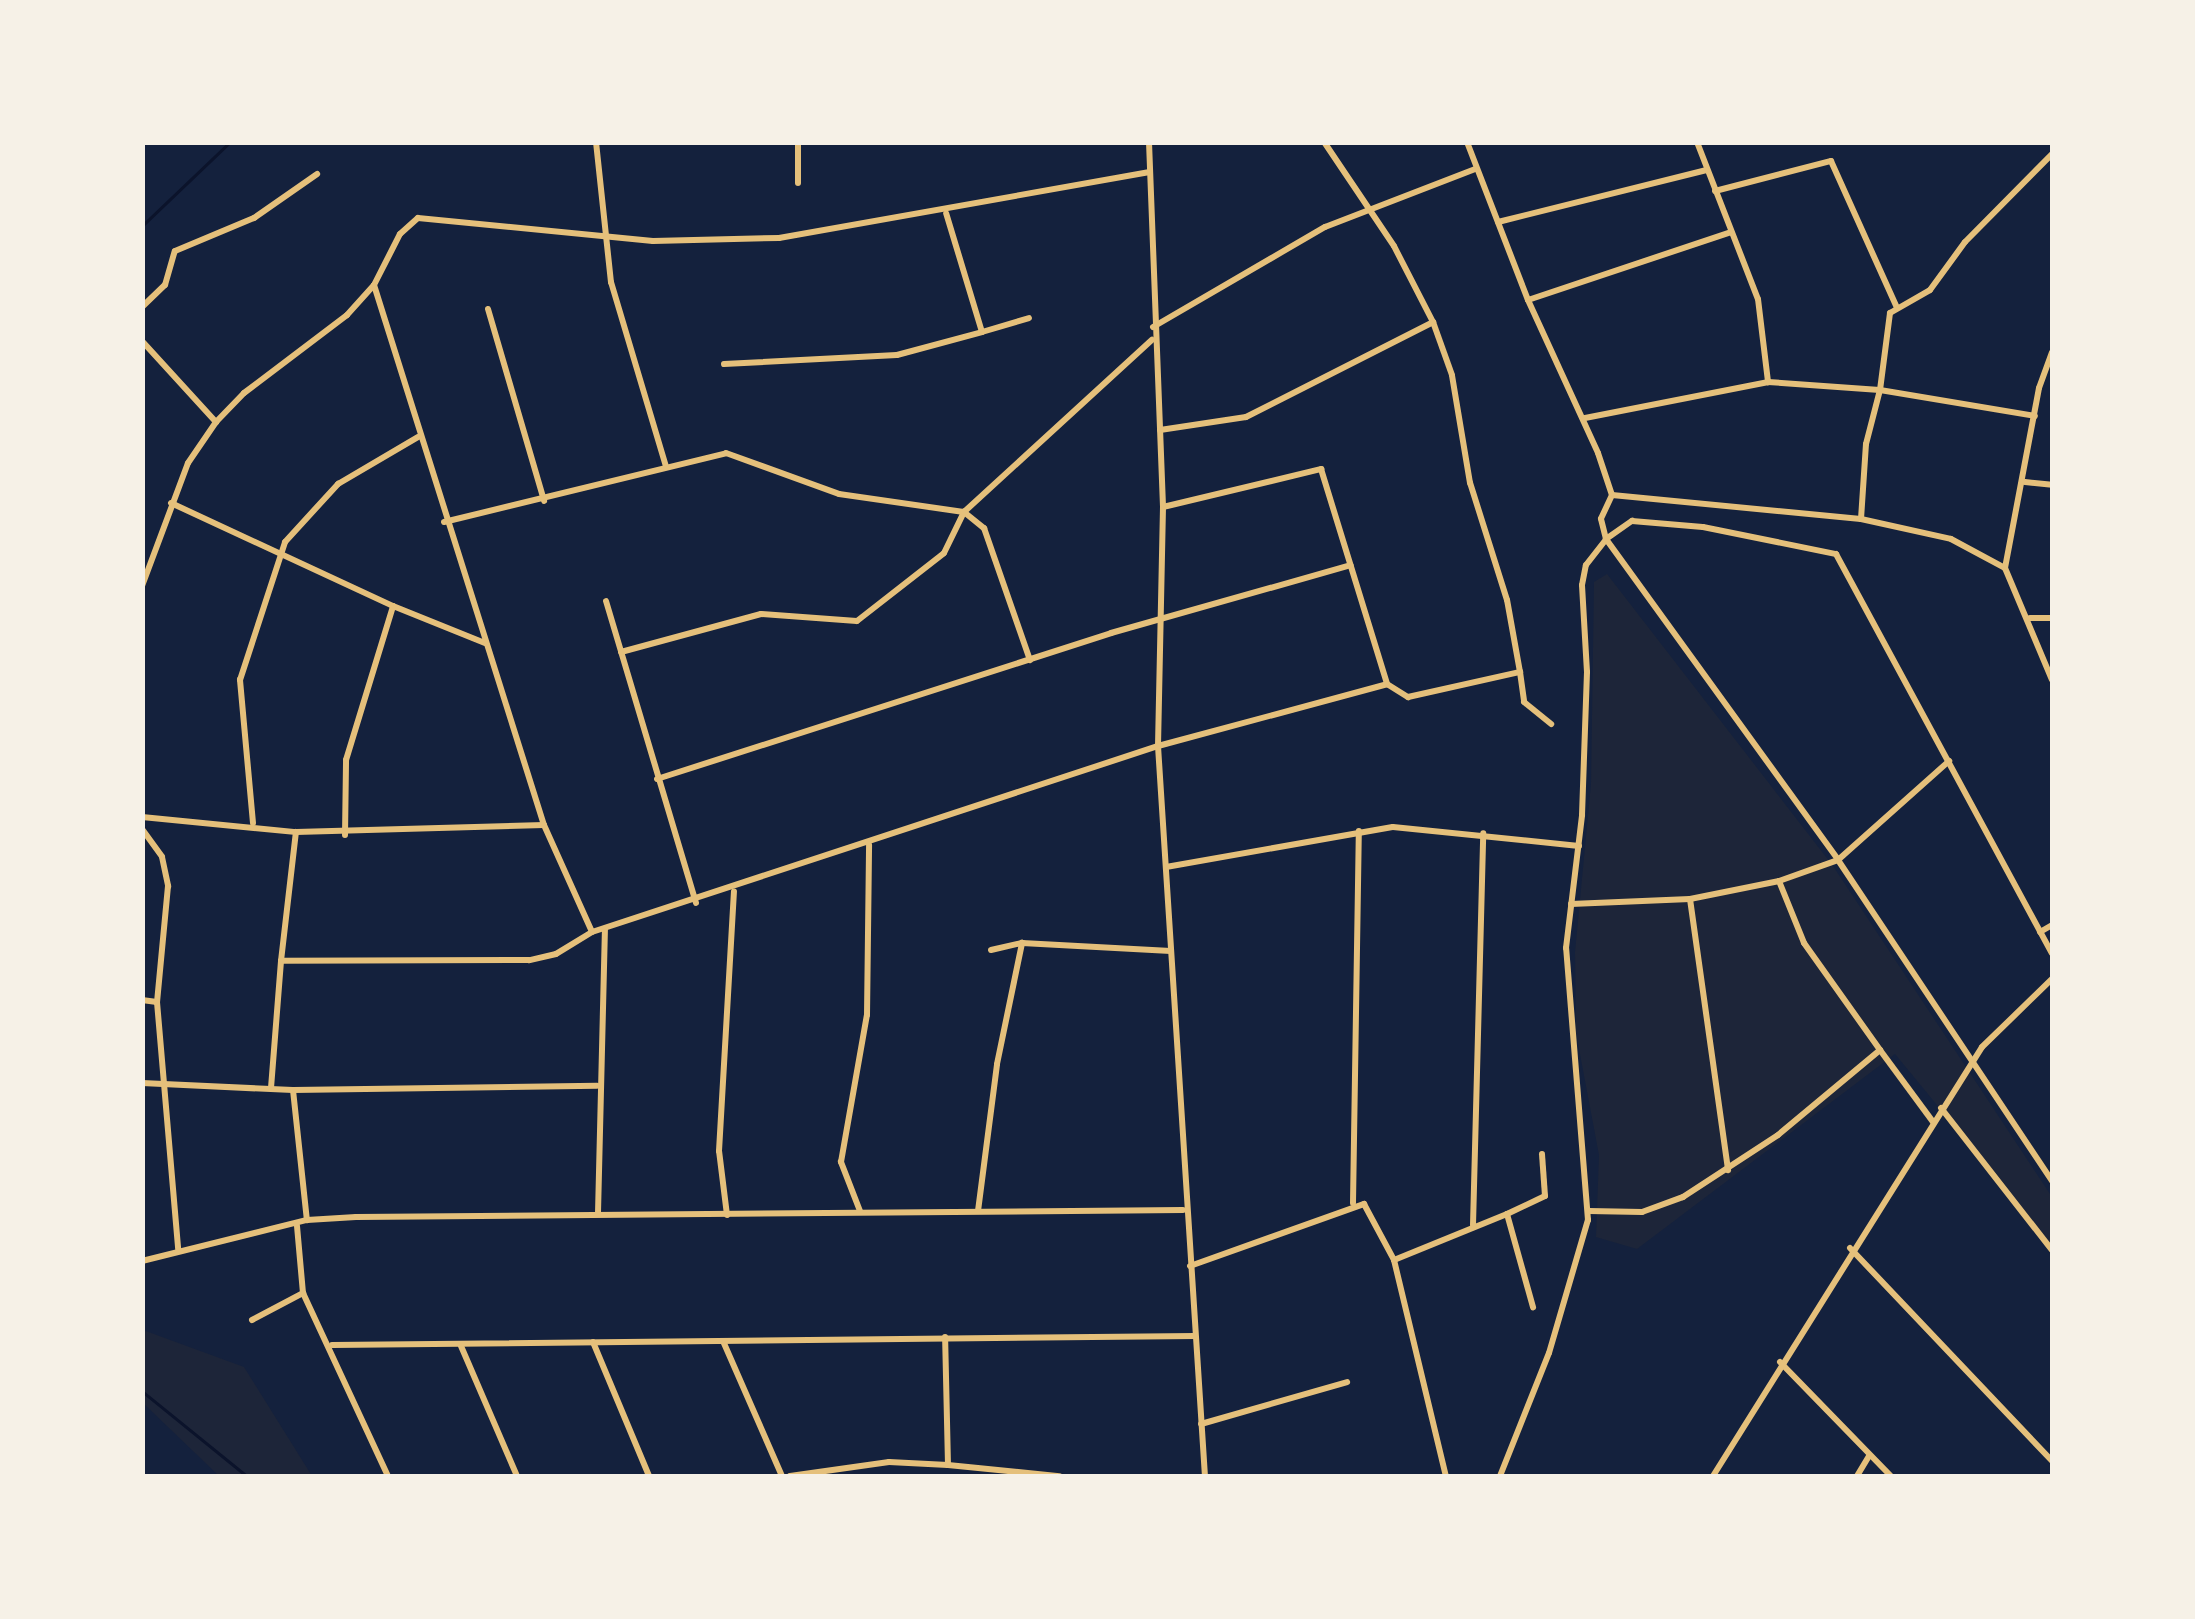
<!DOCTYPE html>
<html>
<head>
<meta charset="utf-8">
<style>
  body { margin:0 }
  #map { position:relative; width:2195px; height:1619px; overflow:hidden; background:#14213d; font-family:"Titillium Web",sans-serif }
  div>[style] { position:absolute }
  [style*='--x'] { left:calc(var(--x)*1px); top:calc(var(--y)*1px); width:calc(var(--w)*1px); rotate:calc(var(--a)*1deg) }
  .green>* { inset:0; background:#1d2539 }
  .stream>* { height:2.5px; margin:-1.25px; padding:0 1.25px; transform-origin:1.25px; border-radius:1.25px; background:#0b132b }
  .minor>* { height:6px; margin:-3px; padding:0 3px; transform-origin:3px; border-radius:3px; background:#e5c07b }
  span { translate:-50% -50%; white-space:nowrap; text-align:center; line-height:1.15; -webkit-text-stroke:8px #f6f1e7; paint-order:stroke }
  .frame { position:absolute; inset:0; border:145px solid #f6f1e7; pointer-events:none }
</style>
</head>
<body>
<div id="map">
  <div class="green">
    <div style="clip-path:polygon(1607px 574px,1833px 866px,2052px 1197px,2052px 1245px,1895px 1054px,1637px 1249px,1596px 1237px,1599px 1155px,1576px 1033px,1575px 952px,1591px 784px,1594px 582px)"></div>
    <div style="clip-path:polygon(143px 1330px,244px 1367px,312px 1476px,219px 1476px,143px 1403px)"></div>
  </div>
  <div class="stream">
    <div style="--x:142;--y:226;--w:122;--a:-43.7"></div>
    <div style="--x:142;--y:1391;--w:135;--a:39"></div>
  </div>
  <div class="minor">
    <div style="--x:596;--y:142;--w:141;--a:83.9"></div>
    <div style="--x:611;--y:282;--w:192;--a:73.4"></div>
    <div style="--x:1149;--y:142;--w:365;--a:87.8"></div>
    <div style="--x:1163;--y:507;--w:239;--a:91.2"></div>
    <div style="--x:1158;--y:746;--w:732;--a:86.32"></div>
    <div style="--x:1467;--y:142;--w:169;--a:68.9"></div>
    <div style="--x:1528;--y:300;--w:168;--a:65.4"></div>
    <div style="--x:1598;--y:453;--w:44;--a:71.6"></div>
    <div style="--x:1612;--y:495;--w:26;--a:115"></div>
    <div style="--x:1601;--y:519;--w:21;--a:76"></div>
    <div style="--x:1606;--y:539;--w:396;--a:54.1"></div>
    <div style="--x:1838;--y:860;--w:386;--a:56.3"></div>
    <div style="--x:1697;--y:142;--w:168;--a:68.8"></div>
    <div style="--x:1758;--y:299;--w:84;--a:83.1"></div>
    <div style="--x:798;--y:183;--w:41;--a:-90"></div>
    <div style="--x:1715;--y:191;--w:120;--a:-14.5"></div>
    <div style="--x:1831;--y:161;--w:161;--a:65.8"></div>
    <div style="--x:1498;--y:222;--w:215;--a:-14"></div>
    <div style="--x:374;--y:285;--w:566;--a:72.53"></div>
    <div style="--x:544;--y:825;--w:117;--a:65.8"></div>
    <div style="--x:592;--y:932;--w:42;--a:148.6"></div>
    <div style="--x:556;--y:954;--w:28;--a:167"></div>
    <div style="--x:529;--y:960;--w:248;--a:179.8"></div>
    <div style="--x:281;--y:961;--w:130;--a:-83.4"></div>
    <div style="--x:296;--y:832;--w:248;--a:-1.6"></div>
    <div style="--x:1528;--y:300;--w:214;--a:-18.5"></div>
    <div style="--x:142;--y:307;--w:32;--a:-44"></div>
    <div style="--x:165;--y:285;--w:35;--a:-74"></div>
    <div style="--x:175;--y:251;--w:86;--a:-22.7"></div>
    <div style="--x:254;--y:218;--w:77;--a:-34.9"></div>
    <div style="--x:488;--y:309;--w:200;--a:73.7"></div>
    <div style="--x:1153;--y:327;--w:199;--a:-30.2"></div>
    <div style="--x:1325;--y:227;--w:161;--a:-21.1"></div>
    <div style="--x:982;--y:332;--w:49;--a:-16.6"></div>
    <div style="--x:142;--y:341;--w:110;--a:47.6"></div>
    <div style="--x:724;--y:364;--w:173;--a:-3"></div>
    <div style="--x:897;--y:355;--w:88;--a:-15.1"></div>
    <div style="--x:982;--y:332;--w:124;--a:-106.8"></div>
    <div style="--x:1585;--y:418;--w:187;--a:-11.1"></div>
    <div style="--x:1768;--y:382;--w:112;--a:4.1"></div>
    <div style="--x:1880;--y:390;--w:78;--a:-82.6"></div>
    <div style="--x:1890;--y:313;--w:46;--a:-29.9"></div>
    <div style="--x:1930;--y:290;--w:59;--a:-53.9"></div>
    <div style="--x:1965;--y:242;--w:124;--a:-45.3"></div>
    <div style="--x:1160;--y:430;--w:87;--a:-8.6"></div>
    <div style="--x:1246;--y:417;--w:210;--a:-26.9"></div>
    <div style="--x:2025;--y:482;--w:27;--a:6"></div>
    <div style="--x:1612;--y:495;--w:250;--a:5.5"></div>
    <div style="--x:1861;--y:519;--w:92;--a:12.5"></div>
    <div style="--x:1951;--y:539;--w:61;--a:28.2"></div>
    <div style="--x:2005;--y:568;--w:121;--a:67.2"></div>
    <div style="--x:171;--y:503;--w:245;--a:24.9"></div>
    <div style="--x:1163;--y:507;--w:163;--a:-13.5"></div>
    <div style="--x:1321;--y:469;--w:225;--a:72.9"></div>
    <div style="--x:1861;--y:519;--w:75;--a:-86.2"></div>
    <div style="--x:1866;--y:444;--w:56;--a:-75.5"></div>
    <div style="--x:1880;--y:390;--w:157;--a:9.5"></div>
    <div style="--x:444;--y:522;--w:290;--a:-13.7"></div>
    <div style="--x:726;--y:453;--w:120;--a:19.9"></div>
    <div style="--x:839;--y:494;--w:126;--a:8.2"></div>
    <div style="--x:964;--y:512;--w:255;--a:-42.5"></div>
    <div style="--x:2005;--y:568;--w:183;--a:-79.3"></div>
    <div style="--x:2039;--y:388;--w:38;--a:-70"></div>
    <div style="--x:142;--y:586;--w:131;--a:-69.5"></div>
    <div style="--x:188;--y:463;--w:50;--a:-55.7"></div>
    <div style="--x:216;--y:422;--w:40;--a:-46"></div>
    <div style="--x:244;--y:393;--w:129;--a:-37.1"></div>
    <div style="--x:347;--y:315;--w:40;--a:-48"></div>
    <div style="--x:374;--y:285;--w:57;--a:-63"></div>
    <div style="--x:400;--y:234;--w:24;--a:-42"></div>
    <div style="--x:418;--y:218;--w:236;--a:5.6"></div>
    <div style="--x:653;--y:241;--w:126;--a:-1.4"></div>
    <div style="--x:779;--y:238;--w:375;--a:-10.1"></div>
    <div style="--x:606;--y:601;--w:315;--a:73.4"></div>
    <div style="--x:2030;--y:618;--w:22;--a:0"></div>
    <div style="--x:621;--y:652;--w:145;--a:-15.2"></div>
    <div style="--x:761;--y:614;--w:96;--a:4.2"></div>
    <div style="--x:857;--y:621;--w:110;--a:-38"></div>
    <div style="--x:944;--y:553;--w:46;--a:-64"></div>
    <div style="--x:964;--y:512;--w:26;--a:39"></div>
    <div style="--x:984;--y:528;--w:140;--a:70.8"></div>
    <div style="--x:1520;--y:672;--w:30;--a:82"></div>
    <div style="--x:1524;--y:702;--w:35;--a:39"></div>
    <div style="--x:657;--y:779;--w:477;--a:-17.8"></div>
    <div style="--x:1111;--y:633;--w:249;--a:-15.8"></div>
    <div style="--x:142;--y:817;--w:155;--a:5.6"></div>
    <div style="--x:253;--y:823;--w:144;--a:-95.2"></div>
    <div style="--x:240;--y:680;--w:145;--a:-71.9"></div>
    <div style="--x:285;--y:542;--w:79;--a:-47.6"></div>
    <div style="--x:338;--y:484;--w:93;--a:-30.4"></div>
    <div style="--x:142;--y:829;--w:34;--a:54"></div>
    <div style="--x:162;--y:857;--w:30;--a:78"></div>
    <div style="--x:168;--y:886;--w:117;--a:95.4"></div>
    <div style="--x:157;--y:1002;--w:248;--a:85.1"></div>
    <div style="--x:345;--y:835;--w:75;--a:-89.2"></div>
    <div style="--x:346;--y:760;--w:161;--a:-73"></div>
    <div style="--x:393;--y:606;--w:99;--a:21.9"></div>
    <div style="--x:1166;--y:867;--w:230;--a:-10"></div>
    <div style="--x:1393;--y:827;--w:187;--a:5.8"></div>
    <div style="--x:1779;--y:881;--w:63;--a:-19.6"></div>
    <div style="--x:1838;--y:860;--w:149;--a:-41.7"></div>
    <div style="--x:1690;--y:899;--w:274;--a:82"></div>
    <div style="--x:1571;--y:904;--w:119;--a:-2.4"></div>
    <div style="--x:1690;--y:899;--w:91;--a:-11.4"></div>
    <div style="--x:1779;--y:881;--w:67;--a:68"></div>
    <div style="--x:1804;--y:943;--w:131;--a:54.6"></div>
    <div style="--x:592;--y:932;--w:596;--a:-18.19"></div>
    <div style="--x:1158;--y:746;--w:237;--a:-15.1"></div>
    <div style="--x:1387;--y:684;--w:25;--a:32"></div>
    <div style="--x:1408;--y:697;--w:115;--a:-12.6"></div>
    <div style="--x:1520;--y:672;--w:73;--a:-100.2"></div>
    <div style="--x:1507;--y:600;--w:123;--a:-107.5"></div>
    <div style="--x:1470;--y:483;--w:109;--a:-99.5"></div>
    <div style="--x:1452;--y:375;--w:56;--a:-109.7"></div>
    <div style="--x:1433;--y:322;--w:85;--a:-117.2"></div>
    <div style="--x:1394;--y:246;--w:125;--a:-123.9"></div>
    <div style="--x:2040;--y:932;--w:14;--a:-30"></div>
    <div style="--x:991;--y:950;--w:32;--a:-13"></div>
    <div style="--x:1022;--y:943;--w:149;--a:3.1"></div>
    <div style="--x:142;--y:1000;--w:15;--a:8"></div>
    <div style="--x:142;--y:1083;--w:151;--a:2.7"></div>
    <div style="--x:293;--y:1090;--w:304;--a:-0.8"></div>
    <div style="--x:271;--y:1088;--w:127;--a:-85.5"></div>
    <div style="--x:293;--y:1090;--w:131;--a:83.9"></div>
    <div style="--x:1941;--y:1108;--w:180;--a:52"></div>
    <div style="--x:1353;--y:1203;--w:372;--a:-89.1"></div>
    <div style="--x:860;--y:1211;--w:53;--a:-111.2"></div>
    <div style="--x:841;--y:1162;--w:149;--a:-80"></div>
    <div style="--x:867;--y:1015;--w:170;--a:-89.3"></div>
    <div style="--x:978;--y:1211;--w:148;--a:-82.6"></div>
    <div style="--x:997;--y:1064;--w:124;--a:-78.3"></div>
    <div style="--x:1589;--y:1211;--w:53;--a:1.1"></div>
    <div style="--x:1642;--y:1212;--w:44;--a:-20.1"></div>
    <div style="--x:1683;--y:1197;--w:113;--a:-33.1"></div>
    <div style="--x:1778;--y:1135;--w:133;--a:-39.8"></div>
    <div style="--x:1880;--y:1050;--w:89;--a:53.6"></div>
    <div style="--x:598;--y:1213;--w:284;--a:-88.6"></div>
    <div style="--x:1507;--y:1214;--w:42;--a:-25.3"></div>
    <div style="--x:1545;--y:1196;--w:42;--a:-94.1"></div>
    <div style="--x:727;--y:1215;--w:64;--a:-97.1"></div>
    <div style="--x:719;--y:1151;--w:260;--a:-86.7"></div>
    <div style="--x:1473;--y:1225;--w:392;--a:-88.5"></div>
    <div style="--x:297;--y:1226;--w:67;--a:84.9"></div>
    <div style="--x:303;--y:1293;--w:202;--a:65.1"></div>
    <div style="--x:1850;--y:1248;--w:294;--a:46.5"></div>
    <div style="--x:1394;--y:1260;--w:122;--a:-22.2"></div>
    <div style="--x:1507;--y:1214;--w:97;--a:74.4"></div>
    <div style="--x:142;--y:1261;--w:170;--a:-14"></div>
    <div style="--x:307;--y:1220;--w:49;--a:-3.5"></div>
    <div style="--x:356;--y:1217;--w:827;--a:-0.48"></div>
    <div style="--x:1190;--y:1266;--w:185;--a:-19.6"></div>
    <div style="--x:1364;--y:1204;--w:64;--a:61.8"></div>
    <div style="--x:1394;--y:1260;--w:222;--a:76.5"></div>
    <div style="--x:252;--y:1320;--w:58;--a:-27.9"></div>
    <div style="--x:723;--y:1341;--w:147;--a:66.4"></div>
    <div style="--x:593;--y:1342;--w:145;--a:67.3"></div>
    <div style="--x:332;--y:1345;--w:863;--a:-0.6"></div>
    <div style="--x:461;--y:1346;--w:142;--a:66.7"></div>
    <div style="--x:1780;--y:1362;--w:159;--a:45.8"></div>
    <div style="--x:1201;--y:1424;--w:152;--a:-16"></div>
    <div style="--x:948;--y:1465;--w:112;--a:5.7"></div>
    <div style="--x:790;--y:1476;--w:100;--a:-8"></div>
    <div style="--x:889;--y:1462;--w:59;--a:2.9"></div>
    <div style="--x:948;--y:1465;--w:128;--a:-91.3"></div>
    <div style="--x:1500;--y:1476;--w:132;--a:-68.3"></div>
    <div style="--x:1549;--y:1353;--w:139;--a:-73.7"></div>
    <div style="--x:1588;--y:1220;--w:273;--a:-94.6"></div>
    <div style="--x:1566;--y:948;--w:134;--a:-83.1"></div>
    <div style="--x:1582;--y:815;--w:143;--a:-88"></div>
    <div style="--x:1587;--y:672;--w:87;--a:-93.3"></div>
    <div style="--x:1582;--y:585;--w:20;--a:-79"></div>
    <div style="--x:1586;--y:565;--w:33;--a:-52"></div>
    <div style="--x:1606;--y:539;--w:32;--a:-35"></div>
    <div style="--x:1632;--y:521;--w:71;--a:4.8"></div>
    <div style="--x:1703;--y:527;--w:136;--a:11.5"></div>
    <div style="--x:1836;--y:554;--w:454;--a:61.6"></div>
    <div style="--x:1713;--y:1476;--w:506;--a:-57.91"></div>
    <div style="--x:1982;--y:1047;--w:98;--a:-44.2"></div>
    <div style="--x:1857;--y:1476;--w:23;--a:-59"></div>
  </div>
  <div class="frame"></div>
</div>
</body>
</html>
